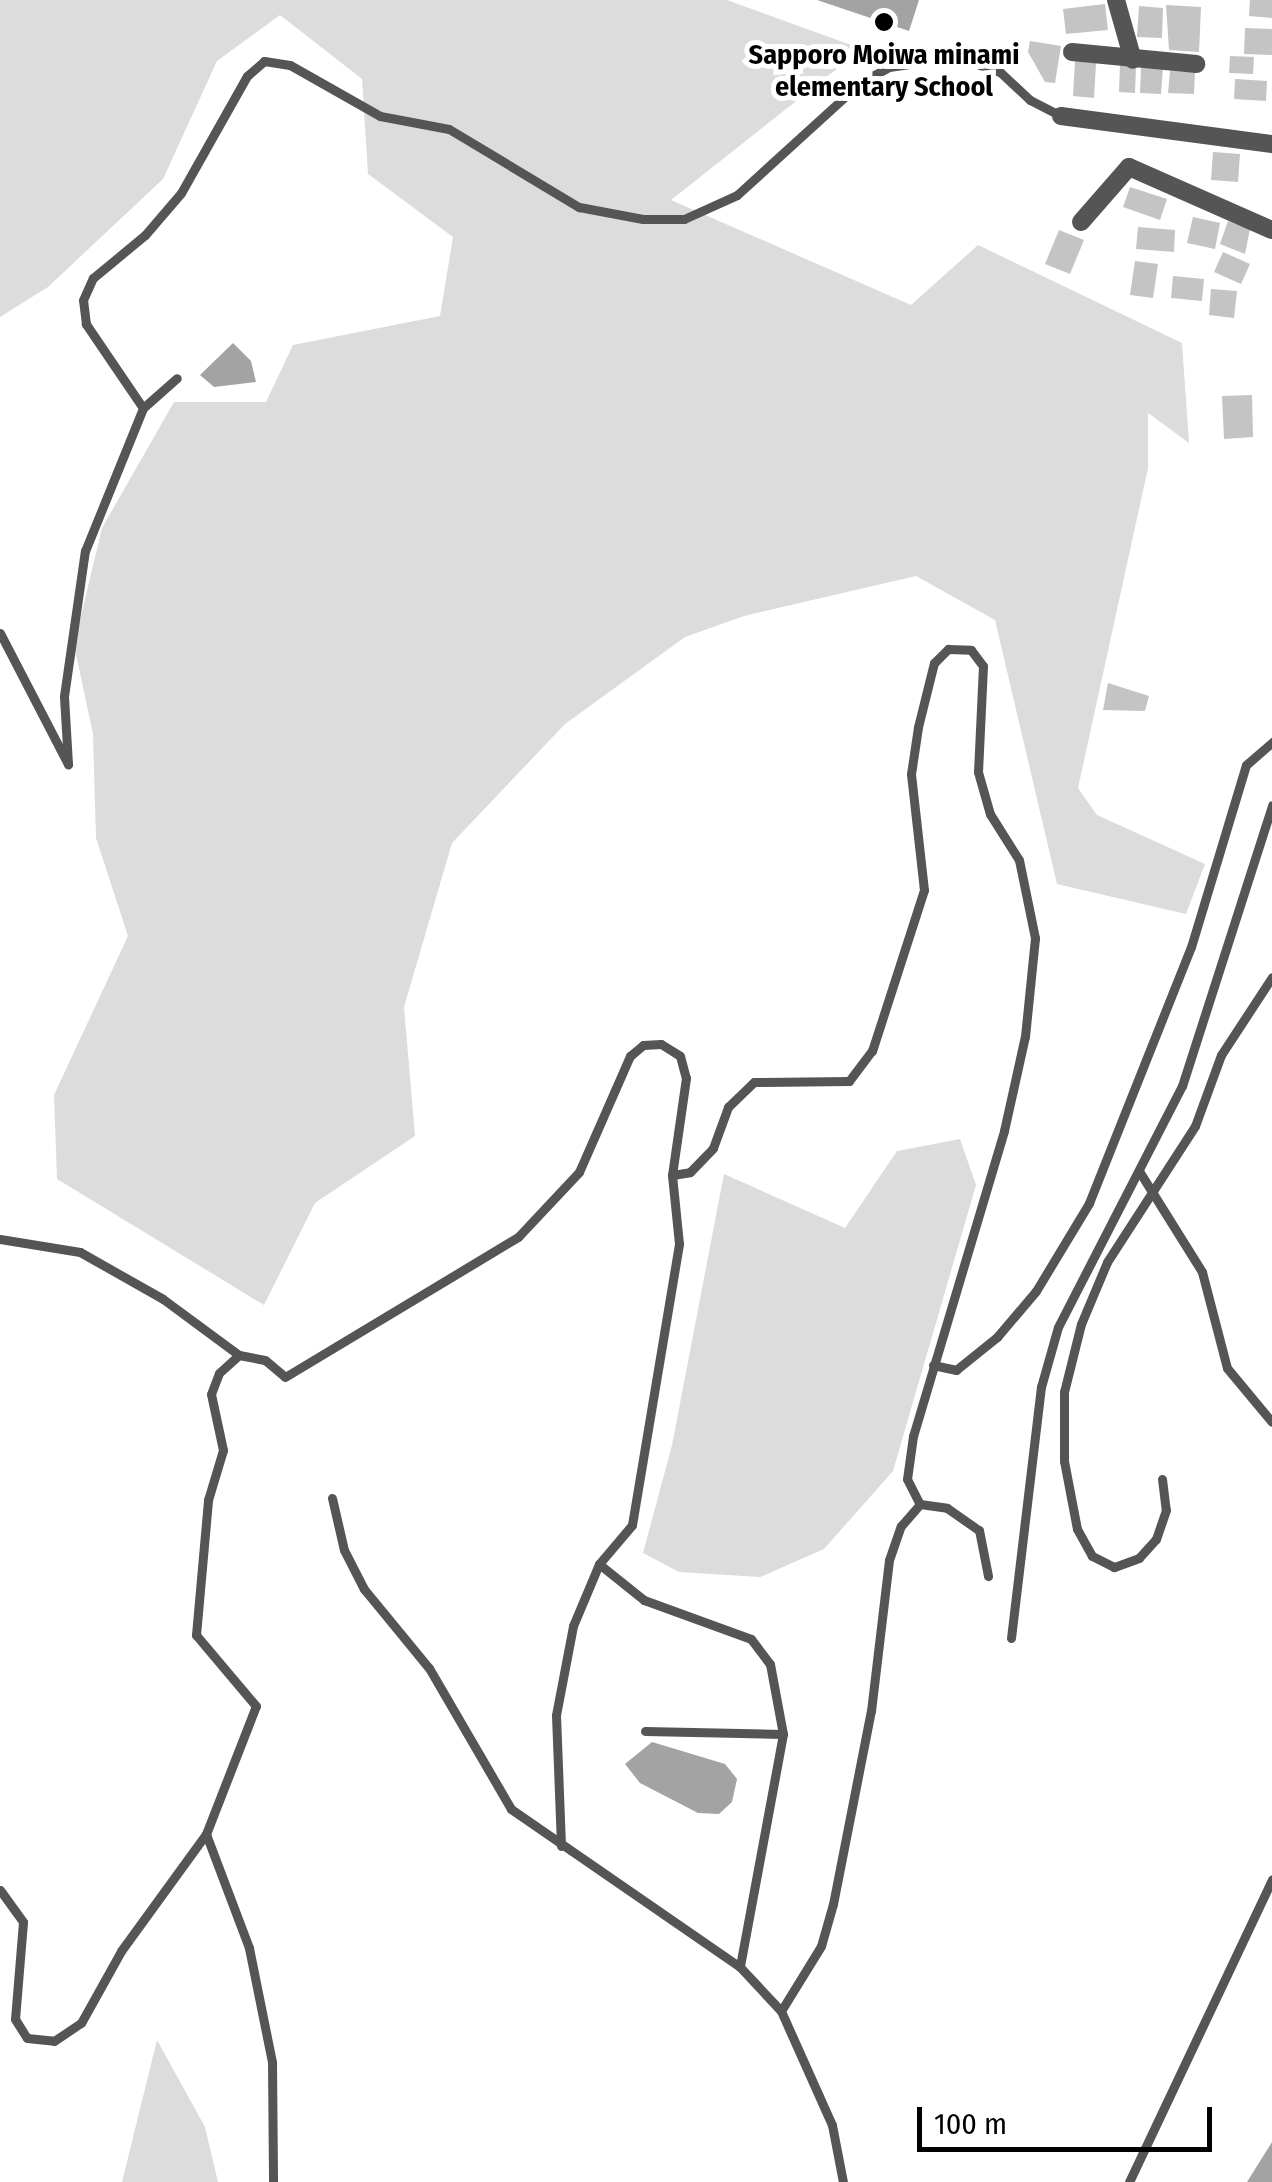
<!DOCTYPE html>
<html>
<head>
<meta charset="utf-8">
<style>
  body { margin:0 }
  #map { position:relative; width:1272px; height:2182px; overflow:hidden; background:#fff; font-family:"Fira Sans Condensed",sans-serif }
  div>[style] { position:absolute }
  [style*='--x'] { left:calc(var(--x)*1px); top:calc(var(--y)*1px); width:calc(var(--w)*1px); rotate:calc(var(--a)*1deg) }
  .green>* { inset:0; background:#dcdcdc }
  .water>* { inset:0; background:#a3a3a3 }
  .building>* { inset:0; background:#c4c4c4 }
  .service>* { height:9px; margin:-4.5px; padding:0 4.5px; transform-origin:4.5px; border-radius:4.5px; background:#555 }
  .minor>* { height:18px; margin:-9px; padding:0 9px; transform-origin:9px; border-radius:9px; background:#555 }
  .dots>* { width:28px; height:28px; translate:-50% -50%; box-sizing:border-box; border:5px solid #fff; border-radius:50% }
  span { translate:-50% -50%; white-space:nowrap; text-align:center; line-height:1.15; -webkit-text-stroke:10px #fff; paint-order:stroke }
  .poi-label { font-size:28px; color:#000; font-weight:700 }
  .scale { position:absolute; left:917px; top:2107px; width:295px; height:45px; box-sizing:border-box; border:5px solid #000; border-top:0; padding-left:12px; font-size:30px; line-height:35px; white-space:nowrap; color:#000; -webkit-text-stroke:8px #fff; paint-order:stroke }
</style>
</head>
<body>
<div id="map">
  <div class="green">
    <div style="clip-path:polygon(0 0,727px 0,862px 49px,671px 200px,911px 305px,978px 245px,1182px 343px,1189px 443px,1148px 413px,1148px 468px,1078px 788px,1097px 815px,1205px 864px,1186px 914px,1057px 884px,995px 620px,916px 576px,744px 616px,685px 637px,565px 724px,452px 843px,404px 1007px,415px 1136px,315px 1203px,264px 1305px,57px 1179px,54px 1095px,128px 936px,96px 838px,93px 734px,74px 645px,102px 528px,174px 402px,266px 402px,293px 345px,440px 316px,453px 237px,368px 174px,362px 79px,280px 15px,217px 61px,163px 179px,48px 287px,0 317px)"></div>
    <div style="clip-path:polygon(960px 1139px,976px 1185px,893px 1471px,824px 1549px,760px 1577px,679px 1572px,643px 1553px,672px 1445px,724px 1174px,845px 1228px,897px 1151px)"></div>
    <div style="clip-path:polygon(157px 2040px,205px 2127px,218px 2182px,122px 2182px)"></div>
  </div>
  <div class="water">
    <div style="clip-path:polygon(817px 0,919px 0,909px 31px)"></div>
    <div style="clip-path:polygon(233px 343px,251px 361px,256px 382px,214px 387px,200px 375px)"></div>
    <div style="clip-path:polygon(652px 1742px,725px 1764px,737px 1779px,732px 1802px,719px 1814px,698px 1813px,640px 1783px,625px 1764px)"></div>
    <div style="clip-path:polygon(1272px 2142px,1272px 2182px,1247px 2182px)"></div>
  </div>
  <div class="building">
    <div style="clip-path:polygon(1250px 0,1272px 0,1272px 18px,1249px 16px)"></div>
    <div style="clip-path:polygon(1105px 4px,1108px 30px,1066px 34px,1063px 9px)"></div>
    <div style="clip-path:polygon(1166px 5px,1201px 7px,1199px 52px,1169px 50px)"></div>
    <div style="clip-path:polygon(1139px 6px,1163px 8px,1162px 38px,1137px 37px)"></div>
    <div style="clip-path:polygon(1245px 28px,1272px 29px,1272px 55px,1244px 54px)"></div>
    <div style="clip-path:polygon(1030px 41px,1061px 46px,1055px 83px,1045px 82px,1028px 52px)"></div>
    <div style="clip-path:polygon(1230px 56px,1254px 57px,1253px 74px,1229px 73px)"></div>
    <div style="clip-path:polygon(1075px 61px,1096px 63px,1094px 98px,1073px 96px)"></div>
    <div style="clip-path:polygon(1120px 65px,1136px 66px,1135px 93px,1119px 92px)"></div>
    <div style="clip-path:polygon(1141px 67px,1163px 68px,1161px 94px,1140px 93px)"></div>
    <div style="clip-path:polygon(1170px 71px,1195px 72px,1194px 94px,1168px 93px)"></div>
    <div style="clip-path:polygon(1235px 79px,1267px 81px,1266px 101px,1234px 99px)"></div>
    <div style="clip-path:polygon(1213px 152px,1240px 154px,1238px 182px,1211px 180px)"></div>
    <div style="clip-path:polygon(1130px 187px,1167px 199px,1160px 220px,1123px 207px)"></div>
    <div style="clip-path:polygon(1193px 217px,1220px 223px,1215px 249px,1187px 243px)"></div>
    <div style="clip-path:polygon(1228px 221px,1250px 229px,1245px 254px,1220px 244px)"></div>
    <div style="clip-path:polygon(1138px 227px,1175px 230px,1174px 252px,1136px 249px)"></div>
    <div style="clip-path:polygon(1059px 230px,1084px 240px,1070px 274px,1045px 264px)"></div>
    <div style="clip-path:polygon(1223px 252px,1250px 264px,1241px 284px,1214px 272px)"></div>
    <div style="clip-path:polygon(1135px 261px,1158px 264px,1153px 298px,1130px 295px)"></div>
    <div style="clip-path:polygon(1173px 276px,1204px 279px,1202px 301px,1171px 298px)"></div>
    <div style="clip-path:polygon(1211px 289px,1237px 291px,1234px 318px,1209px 315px)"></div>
    <div style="clip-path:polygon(1252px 395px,1253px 437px,1224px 439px,1222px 396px)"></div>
    <div style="clip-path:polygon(1108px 683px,1149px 696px,1145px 711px,1103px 710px)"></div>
  </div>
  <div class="service">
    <div style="--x:143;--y:408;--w:102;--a:-124.2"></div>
    <div style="--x:86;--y:324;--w:24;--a:-97"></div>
    <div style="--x:83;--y:300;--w:24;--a:-66"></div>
    <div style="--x:93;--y:278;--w:67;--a:-39.6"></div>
    <div style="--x:145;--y:235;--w:55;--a:-49.4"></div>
    <div style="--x:181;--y:193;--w:134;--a:-60.6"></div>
    <div style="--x:247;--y:76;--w:23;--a:-41"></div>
    <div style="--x:264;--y:61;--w:26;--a:9"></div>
    <div style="--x:290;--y:65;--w:103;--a:29.5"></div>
    <div style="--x:380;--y:116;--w:70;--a:10.7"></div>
    <div style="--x:449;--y:129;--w:152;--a:31"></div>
    <div style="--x:579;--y:207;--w:65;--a:10.6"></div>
    <div style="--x:643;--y:219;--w:41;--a:0"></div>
    <div style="--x:684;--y:219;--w:58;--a:-24.4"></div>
    <div style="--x:737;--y:195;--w:166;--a:-42.3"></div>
    <div style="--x:860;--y:83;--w:33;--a:-29"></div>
    <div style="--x:889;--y:67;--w:69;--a:-8.4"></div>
    <div style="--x:957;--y:57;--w:46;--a:19.2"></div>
    <div style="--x:1000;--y:72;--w:41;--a:43"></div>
    <div style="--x:1030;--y:100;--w:35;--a:27"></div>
    <div style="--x:0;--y:633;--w:148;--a:62.6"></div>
    <div style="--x:68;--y:764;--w:68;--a:-93.4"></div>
    <div style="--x:64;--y:696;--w:147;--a:-81.8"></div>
    <div style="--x:85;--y:551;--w:154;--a:-67.9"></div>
    <div style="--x:143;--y:408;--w:45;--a:-41.4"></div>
    <div style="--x:1139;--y:1171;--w:119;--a:58"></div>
    <div style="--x:1202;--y:1272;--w:99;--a:75.4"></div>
    <div style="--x:1227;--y:1368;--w:70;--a:50.2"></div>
    <div style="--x:672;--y:1175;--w:18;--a:-9"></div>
    <div style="--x:690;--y:1172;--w:33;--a:-46"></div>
    <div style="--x:713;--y:1148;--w:44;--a:-69.9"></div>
    <div style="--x:728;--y:1107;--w:36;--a:-44"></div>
    <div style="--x:754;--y:1082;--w:95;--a:-0.6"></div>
    <div style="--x:849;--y:1081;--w:38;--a:-53"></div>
    <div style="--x:872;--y:1051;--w:169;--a:-72.1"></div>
    <div style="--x:924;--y:890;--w:117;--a:-96.4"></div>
    <div style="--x:911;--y:774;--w:48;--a:-81.5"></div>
    <div style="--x:918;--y:727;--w:66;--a:-76"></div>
    <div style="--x:934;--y:663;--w:20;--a:-45"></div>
    <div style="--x:948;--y:649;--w:23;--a:2"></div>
    <div style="--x:971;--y:650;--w:20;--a:53"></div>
    <div style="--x:983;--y:666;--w:106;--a:92.7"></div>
    <div style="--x:978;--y:772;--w:44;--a:74.1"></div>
    <div style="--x:990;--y:814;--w:54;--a:57.8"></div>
    <div style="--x:1019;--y:860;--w:80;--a:78.4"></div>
    <div style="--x:1035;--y:938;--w:99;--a:95.8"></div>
    <div style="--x:1025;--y:1036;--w:97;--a:102.5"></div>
    <div style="--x:1004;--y:1131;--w:318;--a:106.6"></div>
    <div style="--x:913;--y:1436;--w:43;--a:97.9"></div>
    <div style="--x:907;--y:1479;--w:28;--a:63"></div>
    <div style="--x:920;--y:1504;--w:27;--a:8"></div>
    <div style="--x:947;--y:1508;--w:39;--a:35"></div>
    <div style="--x:979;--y:1530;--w:47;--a:78.9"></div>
    <div style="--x:0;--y:1239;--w:81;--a:9.2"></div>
    <div style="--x:80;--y:1252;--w:95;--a:29.5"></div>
    <div style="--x:163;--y:1299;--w:94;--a:36.4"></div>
    <div style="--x:933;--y:1365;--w:24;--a:12"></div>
    <div style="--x:956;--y:1370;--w:53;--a:-38.8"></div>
    <div style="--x:997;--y:1337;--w:60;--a:-49.7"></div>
    <div style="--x:1036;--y:1291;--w:103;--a:-58.9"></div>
    <div style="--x:1089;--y:1203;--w:276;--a:-68.3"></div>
    <div style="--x:1191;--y:947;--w:190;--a:-73.2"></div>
    <div style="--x:1246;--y:765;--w:35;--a:-41"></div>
    <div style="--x:1162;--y:1479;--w:31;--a:83"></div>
    <div style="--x:1166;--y:1510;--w:31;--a:109"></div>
    <div style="--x:1156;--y:1539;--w:25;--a:132"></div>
    <div style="--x:1139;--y:1558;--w:27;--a:160"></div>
    <div style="--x:1114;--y:1567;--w:25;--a:-153"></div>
    <div style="--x:1092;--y:1556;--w:31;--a:-119"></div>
    <div style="--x:1077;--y:1529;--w:69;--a:-100.8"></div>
    <div style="--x:1064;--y:1461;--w:69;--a:-90"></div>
    <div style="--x:1064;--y:1392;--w:70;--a:-76"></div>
    <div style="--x:1081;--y:1324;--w:67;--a:-67.2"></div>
    <div style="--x:1107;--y:1262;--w:162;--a:-57.1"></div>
    <div style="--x:1195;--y:1126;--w:76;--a:-69.9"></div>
    <div style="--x:1221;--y:1055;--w:93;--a:-56.8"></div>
    <div style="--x:332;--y:1498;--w:53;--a:77"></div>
    <div style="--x:344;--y:1550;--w:44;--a:62.9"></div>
    <div style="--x:364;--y:1589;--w:102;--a:50.6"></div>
    <div style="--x:429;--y:1668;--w:163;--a:59.8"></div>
    <div style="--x:511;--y:1809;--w:278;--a:34.6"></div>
    <div style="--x:740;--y:1967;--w:60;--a:47"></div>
    <div style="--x:781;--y:2011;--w:125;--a:65.9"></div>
    <div style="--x:832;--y:2125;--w:58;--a:79.1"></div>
    <div style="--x:599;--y:1564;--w:58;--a:38.7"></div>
    <div style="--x:644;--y:1600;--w:114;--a:20"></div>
    <div style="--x:751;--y:1639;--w:31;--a:53"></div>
    <div style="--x:770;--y:1664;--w:71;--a:79.5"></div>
    <div style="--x:783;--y:1734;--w:237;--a:100.5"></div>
    <div style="--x:1011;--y:1638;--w:253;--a:-83.2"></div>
    <div style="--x:1041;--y:1387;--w:62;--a:-74.2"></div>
    <div style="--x:1058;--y:1327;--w:271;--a:-62.8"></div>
    <div style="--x:1182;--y:1086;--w:295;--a:-72.2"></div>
    <div style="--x:645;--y:1731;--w:138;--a:1.2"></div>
    <div style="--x:206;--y:1834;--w:122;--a:69.3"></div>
    <div style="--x:249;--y:1948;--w:116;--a:78.6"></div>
    <div style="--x:272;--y:2062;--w:120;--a:89.5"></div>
    <div style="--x:0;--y:1890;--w:39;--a:54"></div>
    <div style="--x:23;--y:1922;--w:97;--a:94.7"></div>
    <div style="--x:15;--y:2019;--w:22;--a:58"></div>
    <div style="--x:27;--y:2038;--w:27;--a:6"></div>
    <div style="--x:54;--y:2041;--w:32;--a:-34"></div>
    <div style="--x:81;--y:2023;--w:82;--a:-60.9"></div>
    <div style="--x:121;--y:1951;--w:145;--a:-54"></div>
    <div style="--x:206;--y:1834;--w:137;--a:-68.7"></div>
    <div style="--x:256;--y:1706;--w:93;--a:-130.2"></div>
    <div style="--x:196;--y:1635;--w:136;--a:-84.9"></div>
    <div style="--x:208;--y:1500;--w:52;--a:-73.3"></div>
    <div style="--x:223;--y:1450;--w:57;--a:-102.1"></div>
    <div style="--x:211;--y:1394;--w:22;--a:-69"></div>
    <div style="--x:219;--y:1373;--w:27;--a:-42"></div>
    <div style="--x:239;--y:1355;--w:26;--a:11"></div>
    <div style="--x:265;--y:1360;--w:26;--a:40"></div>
    <div style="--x:285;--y:1377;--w:272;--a:-31"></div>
    <div style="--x:518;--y:1237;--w:89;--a:-46.8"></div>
    <div style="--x:579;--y:1172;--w:127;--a:-66.3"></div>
    <div style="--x:630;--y:1056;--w:17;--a:-40"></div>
    <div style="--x:643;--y:1045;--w:18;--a:-3"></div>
    <div style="--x:661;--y:1044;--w:22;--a:32"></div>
    <div style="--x:680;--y:1056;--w:23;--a:75"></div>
    <div style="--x:686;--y:1078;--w:98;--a:98.2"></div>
    <div style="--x:672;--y:1175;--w:69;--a:84.2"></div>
    <div style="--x:679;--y:1244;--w:285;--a:99.5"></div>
    <div style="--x:632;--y:1525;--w:51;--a:130.2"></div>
    <div style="--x:599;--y:1564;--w:67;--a:112.8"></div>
    <div style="--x:573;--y:1626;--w:91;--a:100.8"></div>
    <div style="--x:556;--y:1715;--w:131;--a:87.8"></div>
    <div style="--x:781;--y:2011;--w:76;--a:-58.4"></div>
    <div style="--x:821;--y:1946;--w:44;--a:-74.1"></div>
    <div style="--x:833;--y:1904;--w:197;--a:-78.9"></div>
    <div style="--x:871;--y:1711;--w:152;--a:-83.2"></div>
    <div style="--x:889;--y:1560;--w:36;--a:-71"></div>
    <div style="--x:901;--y:1526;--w:29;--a:-49"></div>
    <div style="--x:1129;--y:2182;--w:335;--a:-64.7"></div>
  </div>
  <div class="minor">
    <div style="--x:1116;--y:0;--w:62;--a:74.2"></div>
    <div style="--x:1072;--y:52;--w:125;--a:5.5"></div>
    <div style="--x:1061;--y:116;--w:213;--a:7.6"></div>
    <div style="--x:1081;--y:222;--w:73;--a:-48.9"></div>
    <div style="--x:1129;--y:167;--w:156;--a:23.8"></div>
  </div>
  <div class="dots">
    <div style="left:884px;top:22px;background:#000"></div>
  </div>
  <div class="poi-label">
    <span style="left:884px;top:71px">Sapporo Moiwa minami<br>elementary School</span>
  </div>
  <div class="scale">100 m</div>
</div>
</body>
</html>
